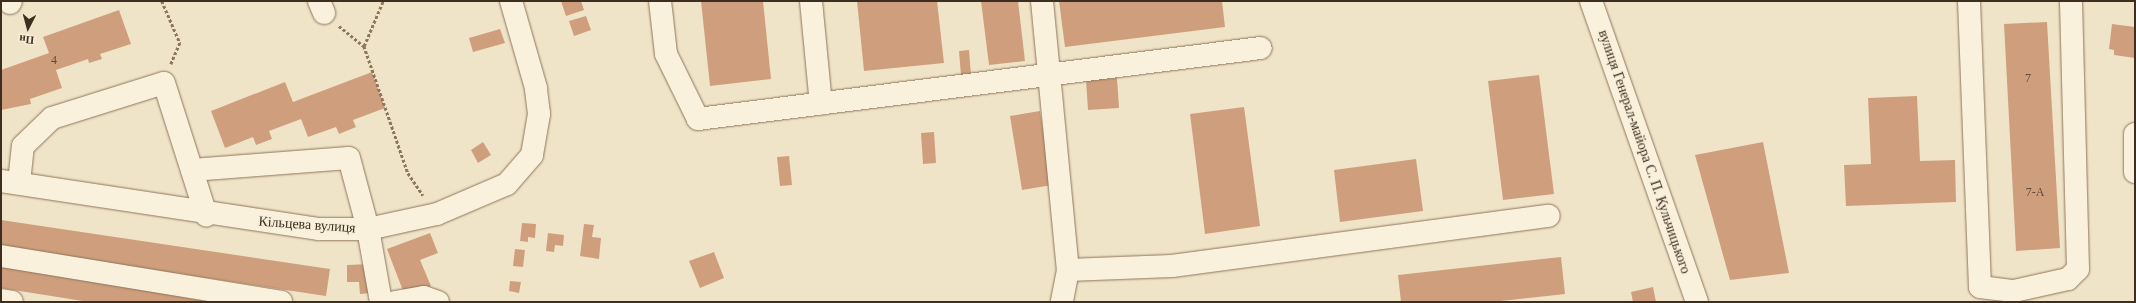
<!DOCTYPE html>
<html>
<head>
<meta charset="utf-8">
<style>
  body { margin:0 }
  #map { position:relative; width:2136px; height:303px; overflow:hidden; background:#f0e4c8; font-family:"Times New Roman",serif }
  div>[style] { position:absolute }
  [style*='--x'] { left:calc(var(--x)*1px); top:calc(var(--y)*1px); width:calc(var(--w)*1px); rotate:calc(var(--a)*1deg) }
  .building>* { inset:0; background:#cf9f7d }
  .path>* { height:2.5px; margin-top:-1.25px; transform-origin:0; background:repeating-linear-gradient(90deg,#8d765c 0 3px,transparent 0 5px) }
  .roads { filter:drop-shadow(0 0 1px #8d765c) drop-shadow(0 0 1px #8d765c) }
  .minor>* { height:22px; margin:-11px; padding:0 11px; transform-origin:11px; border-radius:11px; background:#faf1dc }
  span { translate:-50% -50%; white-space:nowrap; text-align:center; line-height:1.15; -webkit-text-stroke:3px #f7eed8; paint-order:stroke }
  .number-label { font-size:12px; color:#624a37 }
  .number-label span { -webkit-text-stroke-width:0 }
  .street-label { font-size:14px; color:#3d2e20 }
  .frame { position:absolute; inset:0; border:2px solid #3d2e20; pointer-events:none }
  .north { position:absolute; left:8px; top:8px; width:40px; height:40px; -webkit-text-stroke:3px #f7eed8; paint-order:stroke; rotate:186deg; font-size:11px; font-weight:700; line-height:16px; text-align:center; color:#3d2e20 }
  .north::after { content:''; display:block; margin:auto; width:14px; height:18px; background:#3d2e20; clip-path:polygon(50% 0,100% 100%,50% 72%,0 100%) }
</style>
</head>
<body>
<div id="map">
  <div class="building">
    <div style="clip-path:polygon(561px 1px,581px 1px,584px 10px,566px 16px)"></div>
    <div style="clip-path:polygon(701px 1px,763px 1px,771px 79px,710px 86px)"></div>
    <div style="clip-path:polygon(857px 1px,937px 1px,944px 63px,864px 71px)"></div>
    <div style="clip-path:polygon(981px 1px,1018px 1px,1025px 61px,989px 65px)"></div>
    <div style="clip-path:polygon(1059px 1px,1222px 1px,1225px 27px,1065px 47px)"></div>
    <div style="clip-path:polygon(119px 10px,131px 44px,100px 54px,102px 59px,89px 63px,88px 59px,56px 70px,62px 88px,30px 99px,31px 104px,1px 110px,1px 70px,49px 53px,43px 37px)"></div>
    <div style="clip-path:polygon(586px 16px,591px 30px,574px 36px,569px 21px)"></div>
    <div style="clip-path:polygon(2047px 22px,2060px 248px,2016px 251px,2004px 24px)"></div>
    <div style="clip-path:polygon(2112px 24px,2135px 27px,2135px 58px,2114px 55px,2114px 50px,2109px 49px)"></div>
    <div style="clip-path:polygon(500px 29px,505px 43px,473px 52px,469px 38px)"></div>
    <div style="clip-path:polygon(969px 50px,971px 75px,961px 76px,959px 51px)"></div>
    <div style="clip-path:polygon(372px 72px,385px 108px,353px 120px,356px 127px,339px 134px,336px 127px,308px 137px,301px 119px,269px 131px,272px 139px,256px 145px,253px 137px,225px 148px,211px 111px,285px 82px,293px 102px)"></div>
    <div style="clip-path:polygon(1539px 75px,1554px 194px,1503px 200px,1488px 81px)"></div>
    <div style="clip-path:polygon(1117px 78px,1119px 108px,1088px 110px,1086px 80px)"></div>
    <div style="clip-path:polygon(1917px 96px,1920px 161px,1955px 160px,1956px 202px,1846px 206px,1844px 165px,1871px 164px,1868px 98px)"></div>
    <div style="clip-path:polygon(1244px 107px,1260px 226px,1205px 234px,1190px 114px)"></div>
    <div style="clip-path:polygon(1040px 111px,1052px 185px,1022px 190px,1010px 116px)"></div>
    <div style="clip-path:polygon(934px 132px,936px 163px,923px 164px,921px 133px)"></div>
    <div style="clip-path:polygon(483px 142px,491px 155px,478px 163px,471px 150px)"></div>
    <div style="clip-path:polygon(1763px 142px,1789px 273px,1730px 280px,1695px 155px)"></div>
    <div style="clip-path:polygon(789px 156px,792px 185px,780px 186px,777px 157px)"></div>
    <div style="clip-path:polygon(1416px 159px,1423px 211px,1340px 222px,1334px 170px)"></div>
    <div style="clip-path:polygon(1px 220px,330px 269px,326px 296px,1px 247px)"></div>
    <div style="clip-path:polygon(522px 223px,536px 224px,535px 238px,528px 237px,528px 242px,520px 241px)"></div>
    <div style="clip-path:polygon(584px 224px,594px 225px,592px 237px,601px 238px,599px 259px,580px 256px)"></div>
    <div style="clip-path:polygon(430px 233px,438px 253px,420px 260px,431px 286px,405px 296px,387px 249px)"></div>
    <div style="clip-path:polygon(548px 233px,564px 235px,563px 246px,555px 245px,554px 252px,546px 251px)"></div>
    <div style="clip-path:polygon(515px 249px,525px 250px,523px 267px,513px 266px)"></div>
    <div style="clip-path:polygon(714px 252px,724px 278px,700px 288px,689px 261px)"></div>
    <div style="clip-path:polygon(1561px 257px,1565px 294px,1492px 302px,1401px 302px,1398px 275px)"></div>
    <div style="clip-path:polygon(370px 264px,371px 293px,360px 294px,359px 282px,347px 282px,347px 265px)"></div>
    <div style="clip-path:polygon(1px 266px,227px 302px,89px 302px,1px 288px)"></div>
    <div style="clip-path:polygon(510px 281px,521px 282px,519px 293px,509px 291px)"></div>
    <div style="clip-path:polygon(1653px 287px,1656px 302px,1633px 302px,1631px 292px)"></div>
  </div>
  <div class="path">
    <div style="--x:162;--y:1;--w:46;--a:66.8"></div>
    <div style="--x:180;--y:43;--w:23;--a:113"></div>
    <div style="--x:339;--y:26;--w:32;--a:39"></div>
    <div style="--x:364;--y:46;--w:134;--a:70.9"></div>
    <div style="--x:408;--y:173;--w:27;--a:56"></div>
    <div style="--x:364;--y:46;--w:49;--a:-67.1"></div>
  </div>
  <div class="roads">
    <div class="minor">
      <div style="--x:319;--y:1;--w:13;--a:67"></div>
      <div style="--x:660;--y:1;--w:53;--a:83.5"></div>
      <div style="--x:666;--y:54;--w:72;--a:63.8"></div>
      <div style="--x:698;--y:119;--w:567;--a:-7.19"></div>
      <div style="--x:811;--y:1;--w:103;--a:84.5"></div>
      <div style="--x:1042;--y:1;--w:270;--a:84.5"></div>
      <div style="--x:1068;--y:270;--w:33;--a:101"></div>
      <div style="--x:1591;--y:1;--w:319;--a:70.6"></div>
      <div style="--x:1969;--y:1;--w:286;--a:87.8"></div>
      <div style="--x:1980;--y:287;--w:34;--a:7"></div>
      <div style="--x:2014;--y:291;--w:55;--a:-12.5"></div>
      <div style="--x:2068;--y:279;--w:14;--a:-45"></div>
      <div style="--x:2078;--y:269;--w:268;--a:-91.5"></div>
      <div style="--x:10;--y:3;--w:2;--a:-63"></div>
      <div style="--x:192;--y:170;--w:157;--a:-4.4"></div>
      <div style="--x:349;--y:158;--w:73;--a:75"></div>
      <div style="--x:368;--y:229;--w:74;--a:79.9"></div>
      <div style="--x:2135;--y:172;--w:38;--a:-90"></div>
      <div style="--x:1;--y:181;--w:322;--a:8.6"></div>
      <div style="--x:319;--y:229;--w:49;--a:0"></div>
      <div style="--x:368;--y:229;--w:71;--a:-12.3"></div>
      <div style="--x:437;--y:214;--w:76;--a:-23.2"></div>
      <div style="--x:507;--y:184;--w:38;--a:-49"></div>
      <div style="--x:532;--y:155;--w:42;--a:-80.3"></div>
      <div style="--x:539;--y:114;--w:26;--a:-97"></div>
      <div style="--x:536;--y:88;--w:91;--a:-106"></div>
      <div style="--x:19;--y:183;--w:37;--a:-84"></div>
      <div style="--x:23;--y:146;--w:40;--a:-44"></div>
      <div style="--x:52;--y:118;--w:117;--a:-17.4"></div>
      <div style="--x:164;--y:83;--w:139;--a:72.3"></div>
      <div style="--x:1;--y:256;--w:284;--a:9.3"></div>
      <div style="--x:1068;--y:270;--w:104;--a:-2.2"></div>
      <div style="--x:1172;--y:266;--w:380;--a:-7.6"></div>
      <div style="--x:1;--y:300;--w:11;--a:10"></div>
      <div style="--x:395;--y:302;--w:29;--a:-10"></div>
      <div style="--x:424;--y:297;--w:15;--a:20"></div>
    </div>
  </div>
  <div class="number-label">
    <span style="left:54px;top:61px">4</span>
    <span style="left:2028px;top:79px">7</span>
    <span style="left:2035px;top:193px">7-А</span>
  </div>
  <div class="street-label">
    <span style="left:1644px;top:152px;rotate:71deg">вулиця Генерал-майора С. П. Кульчицького</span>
    <span style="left:307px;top:225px;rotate:4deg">Кільцева вулиця</span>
  </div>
  <div class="frame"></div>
  <div class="north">Пн</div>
</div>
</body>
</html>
